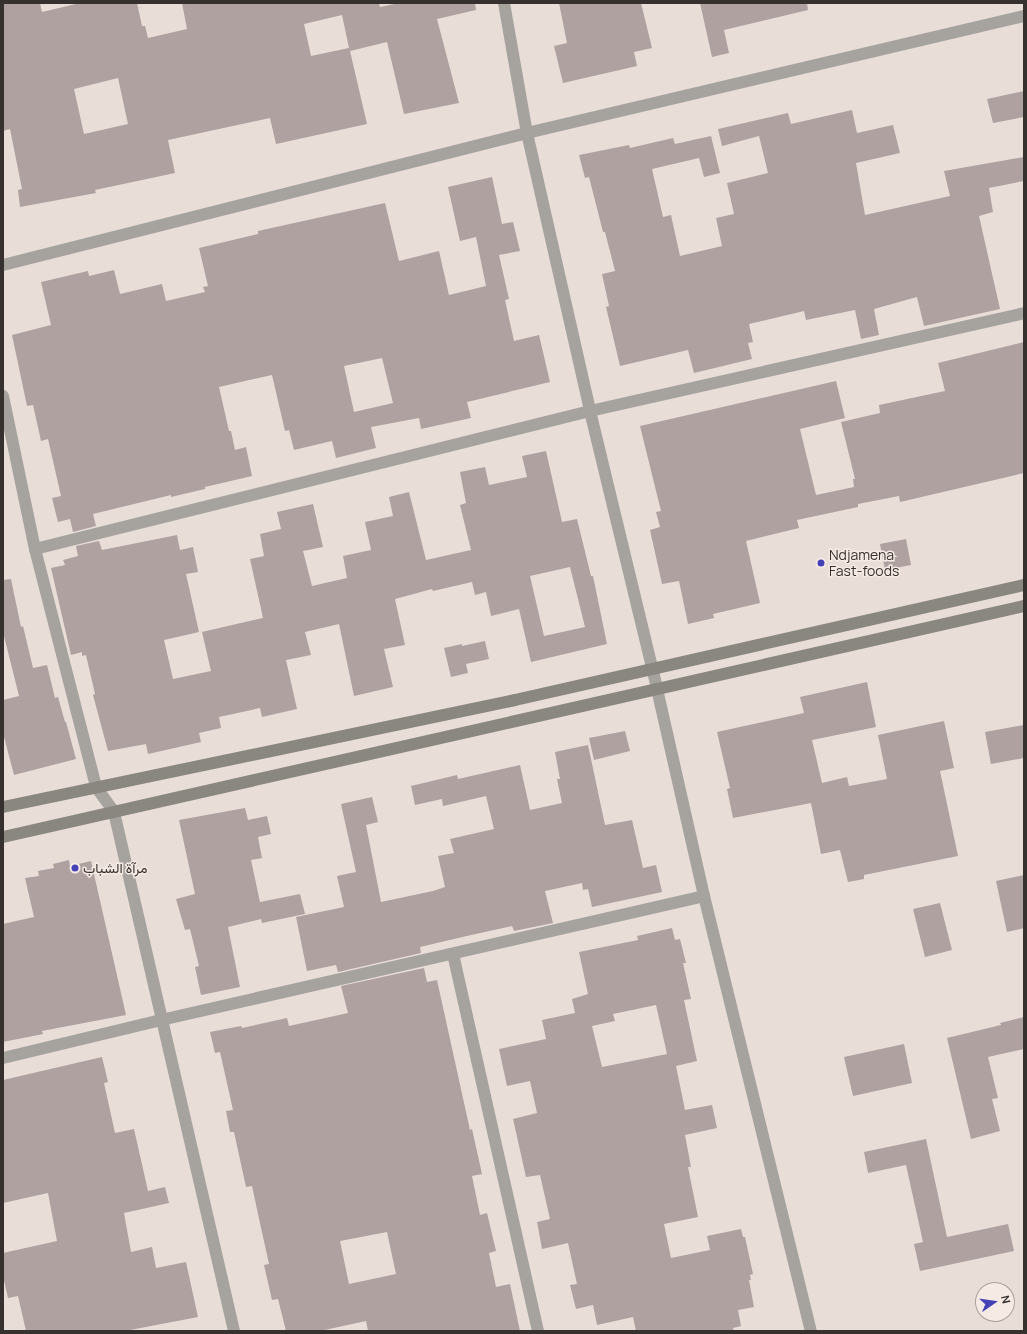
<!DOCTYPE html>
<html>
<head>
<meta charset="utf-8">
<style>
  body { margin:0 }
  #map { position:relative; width:1027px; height:1334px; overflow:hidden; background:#e9ddd7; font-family:Manrope,Vazirmatn,sans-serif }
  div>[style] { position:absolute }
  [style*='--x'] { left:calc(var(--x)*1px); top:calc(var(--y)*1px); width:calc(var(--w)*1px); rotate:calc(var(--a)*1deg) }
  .building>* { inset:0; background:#aea1a0 }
  .street>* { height:12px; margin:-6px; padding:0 6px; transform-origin:6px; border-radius:6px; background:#a6a39f }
  .secondary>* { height:12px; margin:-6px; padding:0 6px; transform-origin:6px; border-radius:6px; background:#8a8680 }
  .dots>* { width:11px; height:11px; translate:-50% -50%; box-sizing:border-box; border:2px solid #f6eae4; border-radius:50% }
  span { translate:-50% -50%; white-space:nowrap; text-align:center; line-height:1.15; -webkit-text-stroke:3px #f6eae4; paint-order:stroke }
  .poi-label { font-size:14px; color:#36312f }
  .left { translate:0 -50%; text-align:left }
  .frame { position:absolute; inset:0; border:4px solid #36312f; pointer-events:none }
  .north { position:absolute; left:975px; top:1282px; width:40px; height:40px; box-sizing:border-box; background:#f6eae4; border:1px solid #a9a09c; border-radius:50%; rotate:77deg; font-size:11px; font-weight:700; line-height:16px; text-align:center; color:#36312f }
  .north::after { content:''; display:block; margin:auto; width:14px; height:18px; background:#4542b8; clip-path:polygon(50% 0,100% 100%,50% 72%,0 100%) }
</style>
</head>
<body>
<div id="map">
  <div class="building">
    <div style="clip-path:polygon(evenodd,3px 3px,40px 3px,42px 12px,80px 3px,137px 3px,142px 26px,145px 26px,148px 38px,187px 29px,182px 3px,379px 3px,380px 7px,399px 3px,475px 3px,476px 10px,437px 19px,459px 103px,404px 114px,387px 42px,350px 51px,367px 124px,276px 144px,270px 118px,168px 140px,175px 173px,95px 190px,96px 193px,20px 207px,18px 190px,22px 189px,10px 129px,3px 131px,3px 3px,342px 15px,349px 48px,311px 56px,304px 24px,342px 15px,3px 3px,118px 78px,128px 124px,84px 134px,74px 89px,118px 78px)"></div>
    <div style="clip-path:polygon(559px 3px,641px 3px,652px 48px,634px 52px,637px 66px,563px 83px,554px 46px,567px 43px)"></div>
    <div style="clip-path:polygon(700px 3px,807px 3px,808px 10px,724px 30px,729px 53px,712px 57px)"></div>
    <div style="clip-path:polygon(1024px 91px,1024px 117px,993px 123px,987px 99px)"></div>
    <div style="clip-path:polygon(852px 110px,857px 133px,893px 125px,900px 153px,856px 163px,865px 215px,950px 196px,944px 171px,1024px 157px,1024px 181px,989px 188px,993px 212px,979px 216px,1000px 309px,924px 326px,917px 297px,874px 309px,879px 335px,861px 339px,855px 310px,806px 320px,804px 311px,749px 324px,753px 342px,748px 343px,752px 359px,694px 373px,688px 350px,620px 366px,606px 307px,609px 306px,602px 274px,615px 271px,605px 232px,603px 232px,589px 177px,585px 178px,579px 155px,629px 145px,630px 148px,673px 138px,675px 144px,711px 136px,720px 173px,704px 177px,699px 158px,652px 169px,663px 217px,671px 215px,680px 256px,722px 246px,716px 218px,734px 214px,727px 183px,768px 173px,759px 136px,722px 146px,718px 129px,788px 113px,791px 124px)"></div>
    <div style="clip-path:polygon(evenodd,492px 177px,502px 224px,513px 222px,520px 251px,499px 255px,509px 299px,505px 300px,514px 341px,539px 335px,550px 382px,467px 402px,471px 418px,421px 429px,419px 418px,371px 427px,376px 448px,336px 458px,332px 441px,294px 450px,289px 430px,285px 431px,272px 375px,219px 387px,229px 431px,231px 431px,235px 450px,246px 447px,252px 476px,205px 487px,205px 489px,171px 497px,171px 495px,93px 514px,96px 526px,73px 532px,70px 519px,58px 522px,52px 498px,61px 496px,48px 439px,41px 441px,33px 405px,27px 406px,12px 335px,51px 325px,41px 282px,88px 271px,89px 276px,114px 270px,120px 294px,162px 284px,166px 301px,205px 292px,203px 287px,208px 286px,199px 248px,258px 234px,258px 231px,385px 203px,399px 261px,439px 251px,449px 295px,486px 286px,476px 237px,460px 241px,448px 187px,492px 177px,382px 358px,393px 403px,354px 412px,344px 366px,382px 358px)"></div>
    <div style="clip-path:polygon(1024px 342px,1024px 473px,900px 502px,899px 496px,858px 504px,858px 507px,797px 520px,799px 528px,746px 541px,760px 603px,713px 614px,714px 618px,688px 624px,679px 581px,662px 584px,650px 530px,660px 527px,656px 512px,661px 511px,640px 426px,836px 381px,845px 418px,800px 429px,816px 495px,854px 487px,853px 479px,855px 479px,841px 422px,880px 413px,879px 405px,945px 391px,938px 363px)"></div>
    <div style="clip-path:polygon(evenodd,546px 451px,562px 522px,577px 519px,591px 576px,593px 576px,607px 644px,531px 662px,519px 609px,491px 616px,486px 592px,475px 595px,472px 582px,433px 591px,432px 589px,395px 599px,405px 645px,384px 649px,393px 687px,354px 696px,339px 624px,305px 632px,311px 655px,286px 660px,297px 709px,262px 717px,260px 708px,219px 717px,221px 728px,199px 733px,201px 742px,148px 754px,146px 744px,108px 751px,93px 695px,95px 694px,86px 655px,82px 656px,82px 652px,71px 655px,51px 568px,65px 565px,63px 560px,78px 556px,76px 546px,99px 541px,102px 550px,177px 535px,180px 550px,193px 547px,198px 572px,186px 574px,199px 632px,164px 640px,173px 679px,211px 671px,202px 632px,263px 618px,250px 559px,264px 556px,260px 534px,281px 529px,277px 512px,313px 504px,323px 547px,303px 551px,312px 586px,347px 578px,343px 556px,371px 550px,365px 522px,393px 516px,389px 497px,409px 492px,426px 560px,471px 550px,460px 505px,466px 503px,460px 472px,485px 467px,489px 485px,527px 477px,522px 456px,546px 451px,570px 567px,585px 627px,544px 636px,530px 576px,570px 567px)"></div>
    <div style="clip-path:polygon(906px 539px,911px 565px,885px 570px,880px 544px)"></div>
    <div style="clip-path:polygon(11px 579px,21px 627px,23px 626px,33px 668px,47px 665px,55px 698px,58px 697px,65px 722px,66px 722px,76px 759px,14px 775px,3px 733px,3px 700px,19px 696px,3px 632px,3px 580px)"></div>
    <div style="clip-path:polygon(485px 641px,489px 659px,466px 664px,468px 673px,451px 677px,444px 648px,462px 644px,462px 646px)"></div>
    <div style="clip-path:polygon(867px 682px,876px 727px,812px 740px,822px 783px,847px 777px,849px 786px,887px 779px,878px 735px,944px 721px,954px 768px,940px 771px,958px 856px,864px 875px,864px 879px,848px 882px,840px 850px,821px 854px,811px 803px,733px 818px,727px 789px,730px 788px,717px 732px,804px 713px,800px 697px)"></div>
    <div style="clip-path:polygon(1024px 725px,1024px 758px,991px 764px,985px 732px)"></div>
    <div style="clip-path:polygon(625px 731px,630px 751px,594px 760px,589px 738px)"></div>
    <div style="clip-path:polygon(588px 745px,605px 825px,632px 820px,643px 868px,656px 865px,662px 892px,592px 907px,588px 889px,583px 890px,582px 883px,545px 891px,553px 923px,514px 931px,512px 926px,471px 935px,420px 947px,421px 953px,338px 972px,336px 965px,307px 971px,296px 917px,344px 907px,337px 876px,356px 872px,341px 804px,372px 797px,378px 822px,366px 825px,381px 902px,433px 891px,445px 887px,438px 856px,454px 853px,450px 839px,494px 829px,486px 796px,443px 806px,442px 799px,415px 805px,411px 786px,457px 775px,458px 779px,520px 765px,530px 810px,562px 803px,557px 779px,560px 779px,555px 752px)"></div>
    <div style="clip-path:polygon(245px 808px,248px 820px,267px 816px,271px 834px,258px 837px,262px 858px,251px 860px,260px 902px,300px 894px,305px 914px,262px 923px,261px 919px,228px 927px,240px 987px,201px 995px,195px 967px,199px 966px,190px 929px,185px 930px,176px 899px,195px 894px,179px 820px)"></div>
    <div style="clip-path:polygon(69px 860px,70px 866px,91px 861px,126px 1015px,42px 1031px,43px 1034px,3px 1042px,3px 924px,34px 917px,25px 878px,39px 876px,38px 871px,54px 868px,53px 864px)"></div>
    <div style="clip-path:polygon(1024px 875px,1024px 928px,1007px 932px,996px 881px)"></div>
    <div style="clip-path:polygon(940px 903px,952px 950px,925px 957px,913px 909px)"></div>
    <div style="clip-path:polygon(evenodd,672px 928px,675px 940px,680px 939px,686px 963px,683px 963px,691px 999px,684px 1000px,697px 1061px,676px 1066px,685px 1110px,712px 1105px,717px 1128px,685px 1135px,691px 1167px,688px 1167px,698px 1217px,664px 1224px,671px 1258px,710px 1250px,707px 1236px,741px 1229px,743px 1237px,745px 1237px,753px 1274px,750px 1275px,751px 1280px,749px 1280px,754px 1307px,738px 1310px,741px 1326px,733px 1328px,734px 1331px,636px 1331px,633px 1317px,597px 1325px,593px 1305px,576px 1309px,570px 1285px,577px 1284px,568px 1243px,542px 1249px,537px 1222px,550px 1219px,540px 1175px,526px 1177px,513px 1119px,537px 1113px,530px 1081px,507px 1086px,499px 1049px,546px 1039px,542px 1020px,575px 1013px,572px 999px,588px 994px,579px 952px,638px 940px,637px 936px,672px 928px,656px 1005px,667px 1054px,602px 1067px,592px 1026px,615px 1021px,613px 1014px,656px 1005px)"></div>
    <div style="clip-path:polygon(evenodd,424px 968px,427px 982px,437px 980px,470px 1130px,472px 1129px,482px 1174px,472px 1176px,480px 1215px,487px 1213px,496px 1251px,489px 1253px,496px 1287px,510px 1284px,520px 1331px,368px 1331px,366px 1321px,320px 1331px,286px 1331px,278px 1299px,272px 1300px,264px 1265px,269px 1264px,258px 1214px,252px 1186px,246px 1187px,234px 1132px,230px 1132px,226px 1111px,233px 1110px,220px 1052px,215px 1053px,210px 1032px,241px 1026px,242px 1028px,287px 1018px,289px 1026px,348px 1013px,341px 986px,424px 968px,387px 1232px,396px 1274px,349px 1284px,340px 1241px,387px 1232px)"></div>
    <div style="clip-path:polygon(1024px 1017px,1024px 1049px,988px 1057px,998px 1098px,992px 1099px,1000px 1131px,971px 1139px,947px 1038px,1001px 1025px,1000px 1023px)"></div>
    <div style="clip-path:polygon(904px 1044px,912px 1083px,853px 1096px,844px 1057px)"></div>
    <div style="clip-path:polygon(102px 1057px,108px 1082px,104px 1083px,115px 1133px,134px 1129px,148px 1191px,165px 1187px,169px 1203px,124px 1213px,131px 1252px,152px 1247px,156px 1268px,186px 1262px,198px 1317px,125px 1331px,26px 1331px,18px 1296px,8px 1298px,3px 1276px,3px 1253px,57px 1241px,48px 1193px,3px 1203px,3px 1080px)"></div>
    <div style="clip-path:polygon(926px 1139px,947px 1237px,1008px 1224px,1014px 1251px,920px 1271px,914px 1244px,923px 1242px,906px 1165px,868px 1173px,864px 1152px)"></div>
  </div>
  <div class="street">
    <div style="--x:504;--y:3;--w:132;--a:80"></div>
    <div style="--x:527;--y:133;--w:285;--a:77.2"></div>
    <div style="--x:590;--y:411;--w:286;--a:76.4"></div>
    <div style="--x:657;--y:689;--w:212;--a:77.2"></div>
    <div style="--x:704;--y:896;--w:448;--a:76.2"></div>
    <div style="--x:3;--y:265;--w:540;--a:-14.14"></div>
    <div style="--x:527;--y:133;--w:511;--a:-13.25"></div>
    <div style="--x:3;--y:396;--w:156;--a:78.2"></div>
    <div style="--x:35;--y:549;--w:246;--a:75.6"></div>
    <div style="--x:96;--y:787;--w:31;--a:54"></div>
    <div style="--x:114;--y:812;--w:533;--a:76.98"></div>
    <div style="--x:35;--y:549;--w:572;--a:-13.96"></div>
    <div style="--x:590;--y:411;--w:445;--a:-12.7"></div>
    <div style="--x:453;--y:954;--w:386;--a:77.3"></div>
    <div style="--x:3;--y:1058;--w:163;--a:-13.5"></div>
    <div style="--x:161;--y:1020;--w:557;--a:-12.86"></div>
  </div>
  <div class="secondary">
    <div style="--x:3;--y:807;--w:523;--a:-11.8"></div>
    <div style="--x:515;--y:700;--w:522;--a:-12.73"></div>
    <div style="--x:3;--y:837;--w:1047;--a:-12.75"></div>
  </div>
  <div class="dots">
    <div style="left:821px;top:563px;background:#4542b8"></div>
    <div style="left:75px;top:868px;background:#4542b8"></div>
  </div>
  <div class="poi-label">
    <span class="left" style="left:829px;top:563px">Ndjamena<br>Fast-foods</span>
    <span class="left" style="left:83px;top:868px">مرآة الشباب</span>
  </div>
  <div class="frame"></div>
  <div class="north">N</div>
</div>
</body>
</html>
